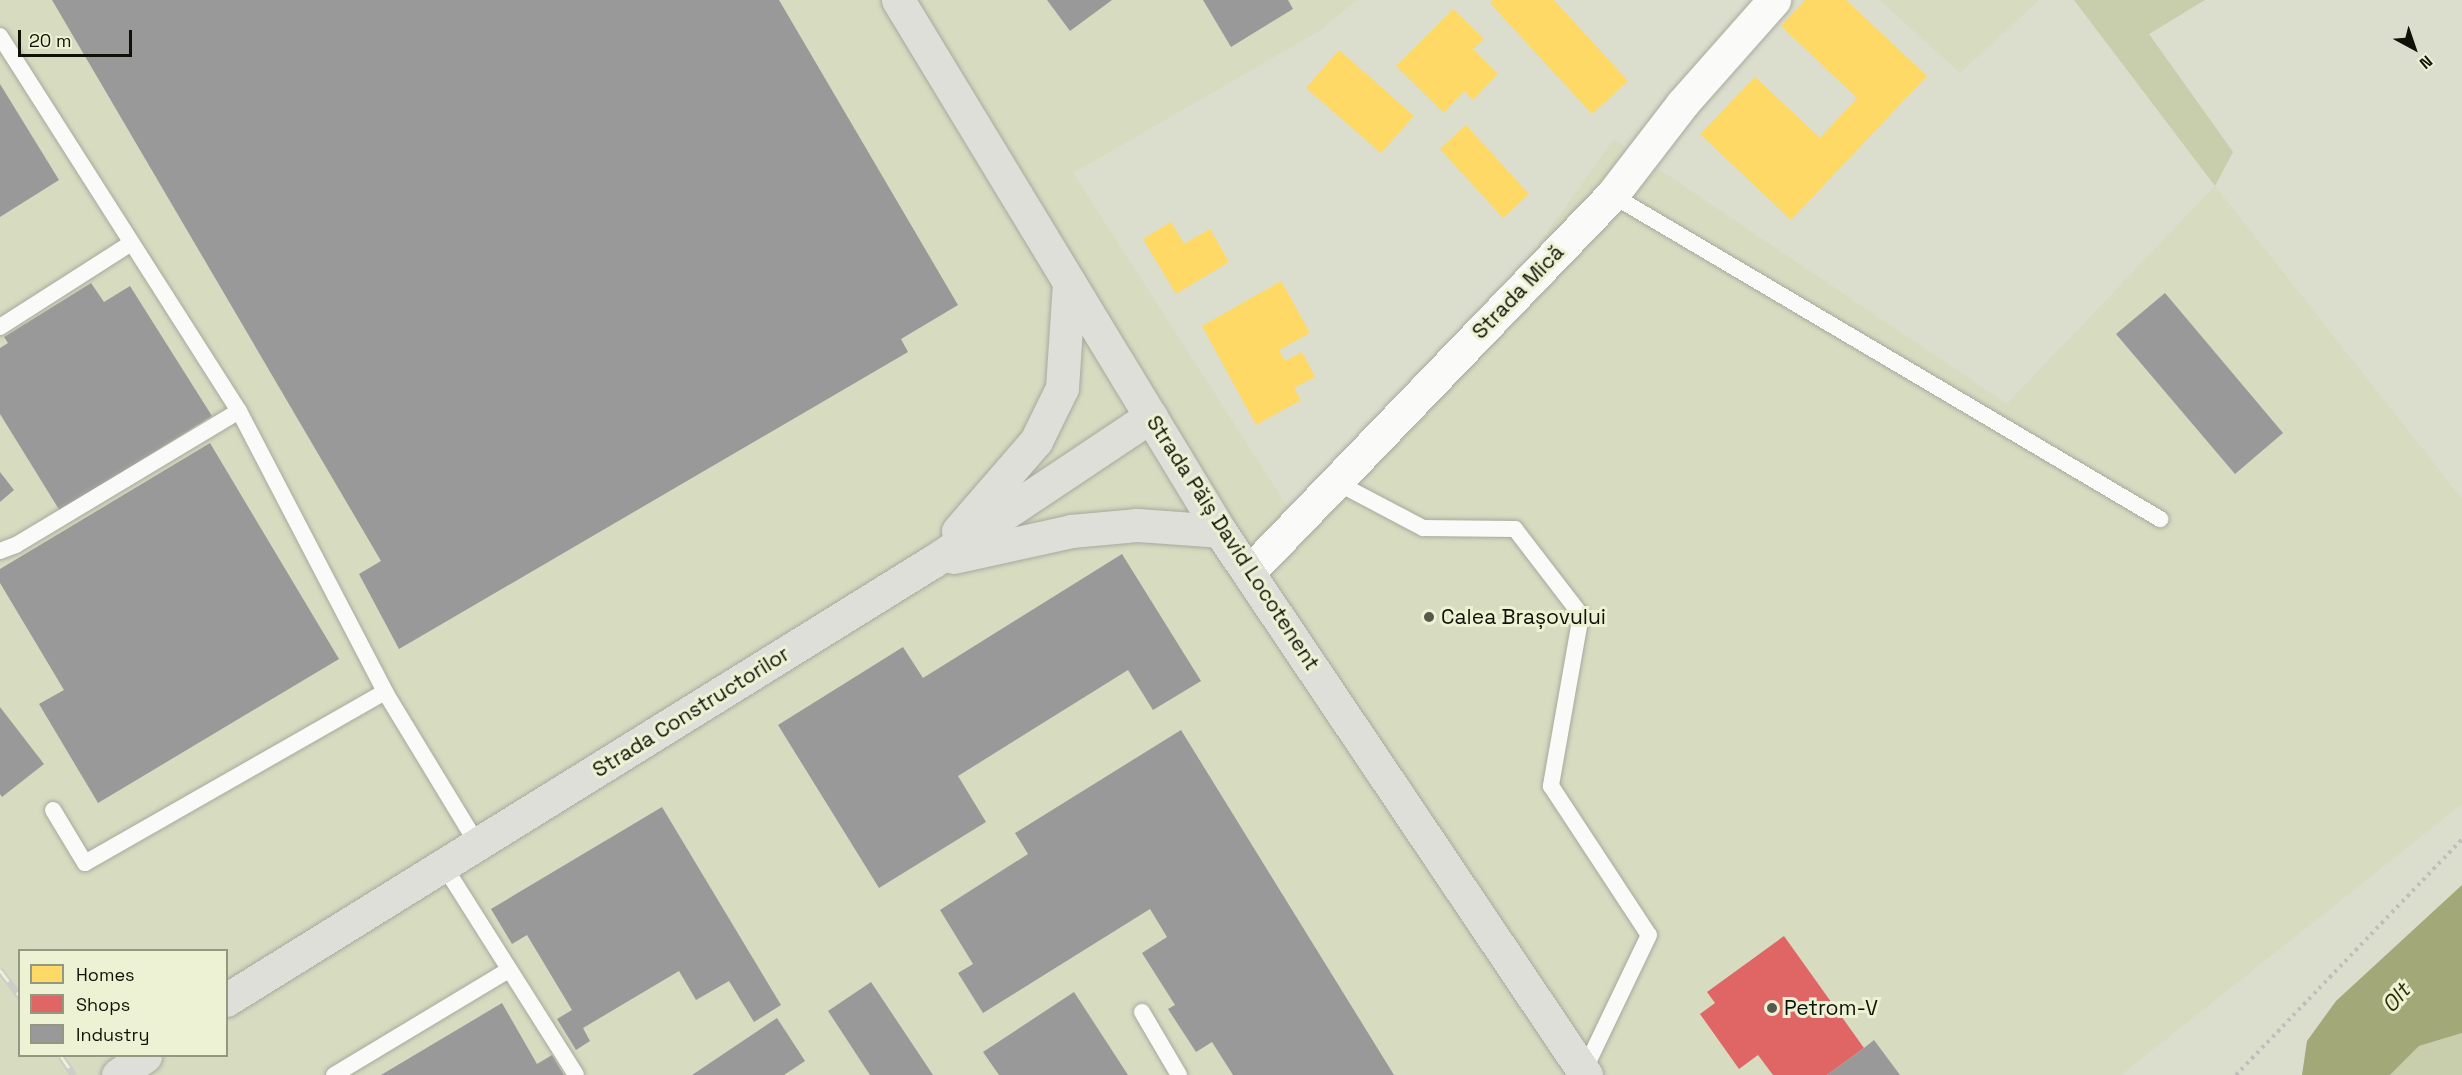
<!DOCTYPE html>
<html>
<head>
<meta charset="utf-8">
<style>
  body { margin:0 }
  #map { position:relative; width:2462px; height:1075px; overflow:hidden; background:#dbddcd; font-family:"Space Grotesk",sans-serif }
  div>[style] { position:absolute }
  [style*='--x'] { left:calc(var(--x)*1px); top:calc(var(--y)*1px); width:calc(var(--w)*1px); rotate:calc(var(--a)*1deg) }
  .built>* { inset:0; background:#d7dbc0 }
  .green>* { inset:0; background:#c8cdab }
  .water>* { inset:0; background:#a2a878 }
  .homes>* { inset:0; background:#ffd966 }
  .shops>* { inset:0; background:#e06666 }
  .industry>* { inset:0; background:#999 }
  .path>* { height:4px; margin-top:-2px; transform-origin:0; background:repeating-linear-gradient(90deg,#bfbfb9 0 3px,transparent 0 7.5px) }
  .roads { filter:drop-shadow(0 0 2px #a7a99d) drop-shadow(0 0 2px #a7a99d) }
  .lane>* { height:16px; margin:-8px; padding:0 8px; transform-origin:8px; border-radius:8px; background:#fafaf8 }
  .street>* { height:33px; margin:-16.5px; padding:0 16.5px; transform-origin:16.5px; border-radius:16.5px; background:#fafaf8 }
  .primary>* { height:33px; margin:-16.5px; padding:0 16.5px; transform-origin:16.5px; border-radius:16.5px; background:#dedfd8 }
  .rail>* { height:7px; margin-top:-3.5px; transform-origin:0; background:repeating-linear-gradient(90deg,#ecf2d3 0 14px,#cdcdc9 0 28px); box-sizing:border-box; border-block:2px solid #cdcdc9 }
  .dots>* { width:16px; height:16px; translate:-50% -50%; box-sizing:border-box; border:3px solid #ecf2d3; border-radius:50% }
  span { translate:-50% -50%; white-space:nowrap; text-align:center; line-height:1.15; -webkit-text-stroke:6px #ecf2d3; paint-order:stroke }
  .street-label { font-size:21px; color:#101207 }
  .poi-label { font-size:21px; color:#101207 }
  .left { translate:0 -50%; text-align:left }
  .water-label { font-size:22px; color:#2c3000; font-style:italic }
  .legend { position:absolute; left:18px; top:949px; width:210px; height:108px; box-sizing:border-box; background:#ecf2d3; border:2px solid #949881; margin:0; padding:8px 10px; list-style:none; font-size:18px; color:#101207 }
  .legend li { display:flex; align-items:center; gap:12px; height:30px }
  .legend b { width:30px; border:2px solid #949881 }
  .north { position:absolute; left:2384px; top:18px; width:60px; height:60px; -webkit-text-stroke:4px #ecf2d3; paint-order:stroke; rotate:140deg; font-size:16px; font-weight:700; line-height:24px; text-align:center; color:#101207 }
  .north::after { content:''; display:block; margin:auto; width:21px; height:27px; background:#101207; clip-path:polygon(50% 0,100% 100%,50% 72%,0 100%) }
  .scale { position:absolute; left:18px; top:30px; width:114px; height:27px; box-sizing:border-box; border:3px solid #101207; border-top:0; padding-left:8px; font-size:18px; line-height:21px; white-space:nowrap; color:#101207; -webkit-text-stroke:4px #ecf2d3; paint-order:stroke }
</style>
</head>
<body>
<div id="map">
  <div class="built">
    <div style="clip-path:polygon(evenodd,0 0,1357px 0,1319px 31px,1073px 173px,1288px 508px,1520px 270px,1614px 139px,2007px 404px,2215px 186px,2462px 499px,2462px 804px,2121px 1075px,0 1075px,0 0,20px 950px,226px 950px,226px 1056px,20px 1056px,20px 950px)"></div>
    <div style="clip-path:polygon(1880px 0,2039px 0,1960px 73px)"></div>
  </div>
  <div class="green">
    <div style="clip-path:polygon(2074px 0,2205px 0,2149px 34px,2233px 152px,2215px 186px)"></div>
    <div style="clip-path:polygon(2462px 1033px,2462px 1075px,2390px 1075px,2419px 1046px)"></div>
  </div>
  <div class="water">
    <div style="clip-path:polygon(2462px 885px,2462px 1033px,2419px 1046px,2390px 1075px,2302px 1075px,2307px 1041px,2336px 1001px)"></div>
  </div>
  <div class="homes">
    <div style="clip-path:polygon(1493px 0,1554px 0,1628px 81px,1592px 114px,1490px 3px)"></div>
    <div style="clip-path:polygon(1805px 0,1846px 0,1927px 76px,1791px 220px,1700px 134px,1755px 77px,1820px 138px,1857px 98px,1781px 26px)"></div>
    <div style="clip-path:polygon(1453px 9px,1484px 39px,1473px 49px,1498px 74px,1473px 100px,1464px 91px,1444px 113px,1396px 66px)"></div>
    <div style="clip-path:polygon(1339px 50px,1414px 116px,1381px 153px,1306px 88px)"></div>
    <div style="clip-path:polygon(1466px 125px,1529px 194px,1503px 218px,1440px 149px)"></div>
    <div style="clip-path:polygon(1171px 222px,1184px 244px,1210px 229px,1229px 262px,1176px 294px,1143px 239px)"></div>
    <div style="clip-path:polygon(1281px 281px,1310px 333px,1279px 350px,1285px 361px,1302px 352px,1315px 377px,1294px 388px,1301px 400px,1256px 425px,1202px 326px)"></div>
  </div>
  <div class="shops">
    <div style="clip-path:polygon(1784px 936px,1864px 1048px,1827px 1075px,1773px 1075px,1758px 1055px,1739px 1069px,1700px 1014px,1715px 1003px,1707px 992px)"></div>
  </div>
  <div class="industry">
    <div style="clip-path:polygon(52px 0,779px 0,958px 305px,901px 339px,908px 352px,399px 649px,359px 574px,381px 561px)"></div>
    <div style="clip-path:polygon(1047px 0,1112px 0,1070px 31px)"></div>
    <div style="clip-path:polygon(1203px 0,1288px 0,1293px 9px,1231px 47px)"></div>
    <div style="clip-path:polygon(0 84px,59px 180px,0 217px)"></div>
    <div style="clip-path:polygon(91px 283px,104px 302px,130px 286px,212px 416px,60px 511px,0 414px,0 348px,8px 343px,4px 337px)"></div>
    <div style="clip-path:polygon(2165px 293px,2283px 433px,2235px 474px,2116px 334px)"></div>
    <div style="clip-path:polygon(210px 443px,339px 659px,98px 803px,39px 704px,64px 690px,0 583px,0 569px)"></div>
    <div style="clip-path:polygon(0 472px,14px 490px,0 502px)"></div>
    <div style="clip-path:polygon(1122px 554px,1201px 681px,1153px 710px,1128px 670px,958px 776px,986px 822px,879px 888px,778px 725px,903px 647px,923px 678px)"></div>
    <div style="clip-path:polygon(0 707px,44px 764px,2px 797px,0 794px)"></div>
    <div style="clip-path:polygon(1181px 730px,1394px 1075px,1233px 1075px,1212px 1042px,1196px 1052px,1168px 1009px,1175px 1005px,1142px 953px,1167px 937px,1150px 909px,983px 1013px,958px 973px,973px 964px,940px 910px,1028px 854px,1015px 833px)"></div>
    <div style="clip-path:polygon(662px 807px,781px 1005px,754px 1022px,729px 981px,696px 1000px,679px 971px,583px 1028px,590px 1041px,576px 1050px,557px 1019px,572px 1010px,527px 935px,512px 944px,491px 909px)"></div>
    <div style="clip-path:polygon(871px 982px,933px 1075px,870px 1075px,828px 1011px)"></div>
    <div style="clip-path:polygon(1074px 992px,1128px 1075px,999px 1075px,983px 1052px)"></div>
    <div style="clip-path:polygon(502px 1003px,537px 1064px,552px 1055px,564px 1075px,381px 1075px)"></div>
    <div style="clip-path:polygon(777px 1018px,805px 1061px,784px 1075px,692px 1075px)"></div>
    <div style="clip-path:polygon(1874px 1040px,1900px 1075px,1827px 1075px,1864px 1048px)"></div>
  </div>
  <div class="path">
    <div style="--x:2236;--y:1075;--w:327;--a:-46.2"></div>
  </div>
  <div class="roads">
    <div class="lane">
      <div style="--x:0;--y:36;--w:445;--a:57.5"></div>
      <div style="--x:239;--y:411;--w:317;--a:62.5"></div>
      <div style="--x:385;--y:692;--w:179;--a:58.7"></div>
      <div style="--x:1612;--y:195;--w:637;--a:30.59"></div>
      <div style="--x:0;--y:327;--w:154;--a:-32.6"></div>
      <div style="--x:1334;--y:481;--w:101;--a:27.8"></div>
      <div style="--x:1423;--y:528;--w:92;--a:0.6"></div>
      <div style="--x:1515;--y:529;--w:108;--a:52.5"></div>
      <div style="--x:1581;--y:615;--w:174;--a:100"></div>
      <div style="--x:1551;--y:786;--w:178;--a:56.7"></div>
      <div style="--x:1649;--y:935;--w:155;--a:115.6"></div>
      <div style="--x:0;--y:551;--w:17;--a:-21"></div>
      <div style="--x:16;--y:545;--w:260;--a:-31"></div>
      <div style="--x:53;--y:810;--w:62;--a:58.9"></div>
      <div style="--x:85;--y:863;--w:345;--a:-29.7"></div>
      <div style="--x:444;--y:866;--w:247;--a:57.7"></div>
      <div style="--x:1142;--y:1012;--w:73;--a:59.6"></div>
      <div style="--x:334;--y:1075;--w:204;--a:-31"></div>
    </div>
    <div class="street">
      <div style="--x:1249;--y:572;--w:523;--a:-46.08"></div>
      <div style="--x:1612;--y:195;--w:115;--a:-52.4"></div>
      <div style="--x:1682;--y:104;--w:139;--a:-48.5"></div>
    </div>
    <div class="primary">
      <div style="--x:898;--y:0;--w:621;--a:58.77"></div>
      <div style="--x:1220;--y:531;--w:656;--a:56.07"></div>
      <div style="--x:958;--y:531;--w:119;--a:-49.1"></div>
      <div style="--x:1036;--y:441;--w:59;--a:-63.9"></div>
      <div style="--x:1062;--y:388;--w:106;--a:-86.2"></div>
      <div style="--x:954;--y:557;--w:120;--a:-12.5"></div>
      <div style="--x:1071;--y:531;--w:66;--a:-5.2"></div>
      <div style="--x:1137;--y:525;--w:83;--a:4.1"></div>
      <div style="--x:226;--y:1000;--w:831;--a:-31.82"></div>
      <div style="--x:932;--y:562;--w:263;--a:-33.7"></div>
      <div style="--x:118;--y:1075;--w:33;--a:-35"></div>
    </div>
  </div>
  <div class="rail">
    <div style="--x:0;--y:970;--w:34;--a:53"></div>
    <div style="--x:61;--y:1056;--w:23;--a:56"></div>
  </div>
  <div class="dots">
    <div style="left:1429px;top:617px;background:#57594c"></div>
    <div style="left:1772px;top:1008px;background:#57594c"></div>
  </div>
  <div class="street-label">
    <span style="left:1518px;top:292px;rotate:-46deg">Strada Mică</span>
    <span style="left:1233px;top:543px;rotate:57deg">Strada Păiș David Locotenent</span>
    <span style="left:691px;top:712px;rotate:-32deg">Strada Constructorilor</span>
  </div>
  <div class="poi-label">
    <span class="left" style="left:1441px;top:617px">Calea Brașovului</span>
    <span class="left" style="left:1784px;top:1008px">Petrom-V</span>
  </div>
  <div class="water-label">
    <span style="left:2396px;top:998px;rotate:-50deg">Olt</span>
  </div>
  <ul class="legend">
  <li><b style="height:16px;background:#ffd966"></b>Homes</li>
  <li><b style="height:16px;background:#e06666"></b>Shops</li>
  <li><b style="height:16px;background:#999"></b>Industry</li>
  </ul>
  <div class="north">N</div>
  <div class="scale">20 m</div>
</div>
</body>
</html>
